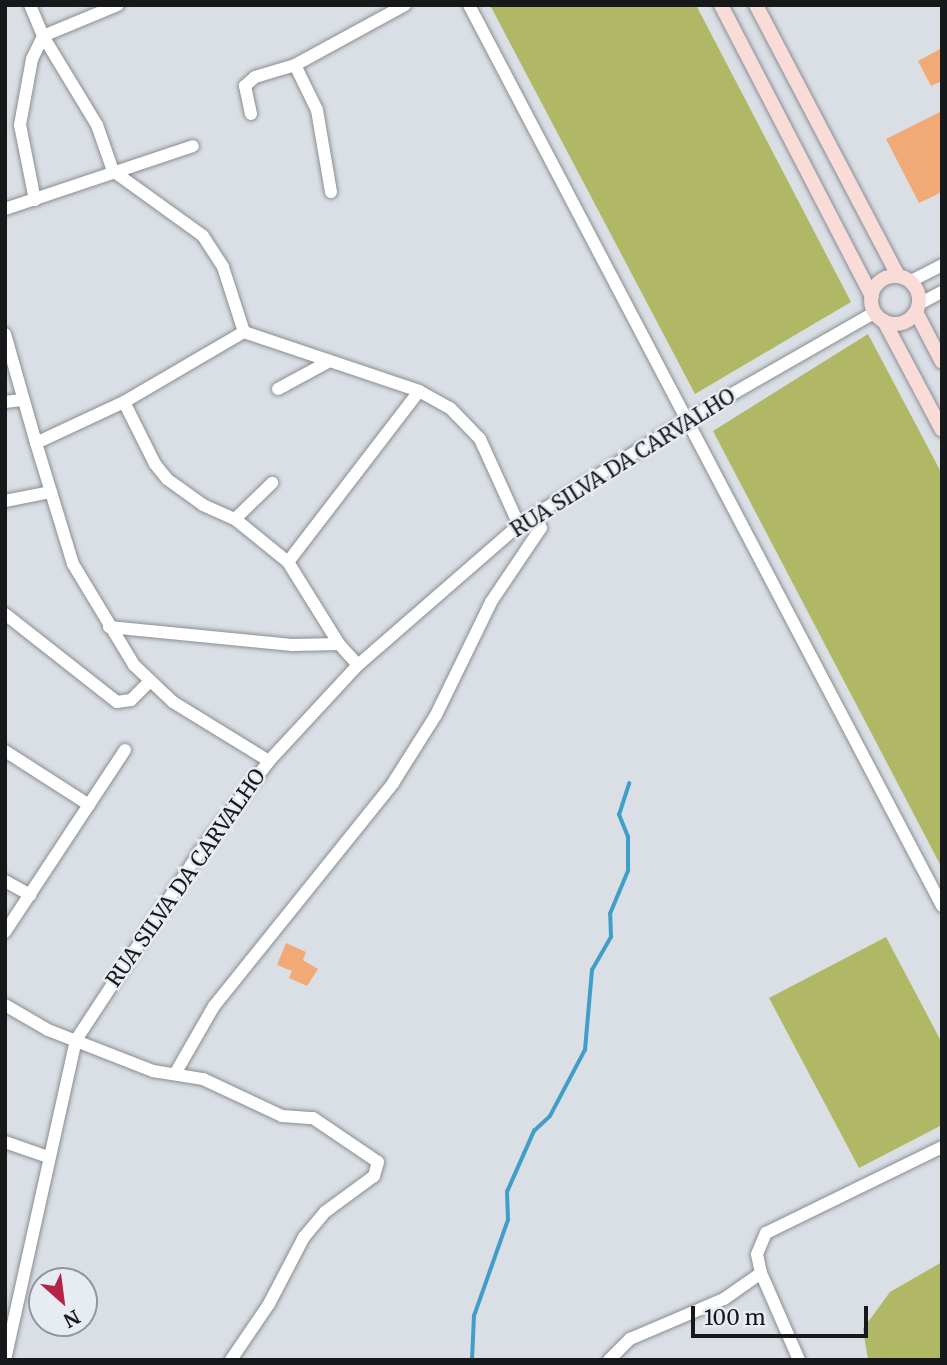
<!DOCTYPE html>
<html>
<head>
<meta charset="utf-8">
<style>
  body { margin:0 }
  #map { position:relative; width:947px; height:1365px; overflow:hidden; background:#dadfe5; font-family:Merriweather,serif }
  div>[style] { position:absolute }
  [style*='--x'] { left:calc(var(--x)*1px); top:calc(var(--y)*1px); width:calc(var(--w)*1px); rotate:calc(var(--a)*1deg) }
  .green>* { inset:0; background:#b0b866 }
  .stream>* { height:3.5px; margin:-1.75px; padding:0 1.75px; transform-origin:1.75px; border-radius:1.75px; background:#409ec9 }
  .building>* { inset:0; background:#f1aa76 }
  .roads { filter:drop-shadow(0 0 2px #898e93) drop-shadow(0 0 2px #898e93) }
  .minor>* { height:12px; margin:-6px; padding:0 6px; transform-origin:6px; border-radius:6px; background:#fff }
  .major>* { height:14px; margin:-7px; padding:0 7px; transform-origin:7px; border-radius:7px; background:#f9dbd7 }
  .major>.ring { margin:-7px; padding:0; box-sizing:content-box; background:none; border:14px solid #f9dbd7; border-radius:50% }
  span { translate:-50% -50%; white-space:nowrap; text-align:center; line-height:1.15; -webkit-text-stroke:5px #e7ecf2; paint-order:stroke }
  .street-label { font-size:21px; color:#16181a }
  .frame { position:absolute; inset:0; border:7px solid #16181a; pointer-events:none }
  .north { position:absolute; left:28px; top:1267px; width:70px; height:70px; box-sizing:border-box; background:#e7ecf2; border:2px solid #93979c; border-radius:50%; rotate:152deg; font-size:19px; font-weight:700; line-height:28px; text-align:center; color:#16181a }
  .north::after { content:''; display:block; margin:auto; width:24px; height:32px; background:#b42348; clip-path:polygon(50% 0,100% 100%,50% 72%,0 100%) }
  .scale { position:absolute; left:691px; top:1306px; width:177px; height:32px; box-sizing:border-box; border:4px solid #16181a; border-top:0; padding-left:9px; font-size:21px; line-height:24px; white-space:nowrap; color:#16181a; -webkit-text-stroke:5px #e7ecf2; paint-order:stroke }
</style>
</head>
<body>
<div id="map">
  <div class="green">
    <div style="clip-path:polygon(490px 5px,696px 5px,851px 302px,695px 394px)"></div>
    <div style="clip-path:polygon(868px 334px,942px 474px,942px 868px,713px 431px)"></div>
    <div style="clip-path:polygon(886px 937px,942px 1043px,942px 1125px,859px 1168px,769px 998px)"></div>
    <div style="clip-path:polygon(942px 1262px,942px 1360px,868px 1360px,863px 1329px,890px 1292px)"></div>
  </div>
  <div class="stream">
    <div style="--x:472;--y:1360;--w:44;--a:-87.4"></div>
    <div style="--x:474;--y:1316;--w:102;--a:-70.5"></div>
    <div style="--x:508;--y:1220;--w:28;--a:-92"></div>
    <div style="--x:507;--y:1192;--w:67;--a:-66.1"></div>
    <div style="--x:534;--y:1131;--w:22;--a:-43"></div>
    <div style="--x:550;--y:1116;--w:75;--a:-62.1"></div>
    <div style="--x:585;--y:1050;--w:80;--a:-85"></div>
    <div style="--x:592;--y:970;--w:38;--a:-60"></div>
    <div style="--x:611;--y:937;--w:23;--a:-92"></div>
    <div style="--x:610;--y:914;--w:47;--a:-67.3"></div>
    <div style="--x:628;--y:871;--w:34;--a:-90"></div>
    <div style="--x:628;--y:837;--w:24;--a:-112"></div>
    <div style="--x:619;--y:815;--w:33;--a:-72"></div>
  </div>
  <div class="building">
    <div style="clip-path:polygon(942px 48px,942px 81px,931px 86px,918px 61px)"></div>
    <div style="clip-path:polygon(942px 111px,942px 192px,919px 203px,886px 139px)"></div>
    <div style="clip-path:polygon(286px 943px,306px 952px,303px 960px,318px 969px,307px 986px,289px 978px,292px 971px,277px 965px)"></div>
  </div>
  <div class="roads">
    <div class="minor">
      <div style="--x:30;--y:5;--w:34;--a:67"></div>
      <div style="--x:43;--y:36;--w:104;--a:58.8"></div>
      <div style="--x:97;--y:125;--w:49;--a:70.8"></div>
      <div style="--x:113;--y:171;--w:111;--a:35.8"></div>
      <div style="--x:203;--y:236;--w:37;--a:57"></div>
      <div style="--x:223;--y:267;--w:68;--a:72.1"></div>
      <div style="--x:469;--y:5;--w:1018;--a:62.3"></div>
      <div style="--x:251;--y:114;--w:29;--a:-102"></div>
      <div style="--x:245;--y:86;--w:13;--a:-42"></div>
      <div style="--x:255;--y:77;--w:42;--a:-16.7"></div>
      <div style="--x:331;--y:192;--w:83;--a:-99.7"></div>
      <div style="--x:317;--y:110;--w:50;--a:-116.1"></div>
      <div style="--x:295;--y:65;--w:125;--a:-28.6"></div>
      <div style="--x:35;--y:200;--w:76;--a:-101.3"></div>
      <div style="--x:20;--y:125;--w:67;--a:-79.7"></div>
      <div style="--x:32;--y:59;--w:25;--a:-64"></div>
      <div style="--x:43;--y:36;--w:81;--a:-22.5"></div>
      <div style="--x:5;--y:209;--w:198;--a:-18.5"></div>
      <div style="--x:911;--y:281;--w:35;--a:-27"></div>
      <div style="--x:919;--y:304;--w:26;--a:-28"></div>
      <div style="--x:5;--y:334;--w:113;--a:74.1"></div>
      <div style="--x:278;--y:389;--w:57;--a:-28.4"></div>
      <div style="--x:5;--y:402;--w:17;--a:-7"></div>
      <div style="--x:124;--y:402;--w:69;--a:63.4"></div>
      <div style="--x:155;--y:464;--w:19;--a:51"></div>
      <div style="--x:167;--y:479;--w:44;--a:35.8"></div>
      <div style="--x:203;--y:505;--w:35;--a:24"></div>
      <div style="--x:235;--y:519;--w:68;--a:39.1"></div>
      <div style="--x:288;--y:562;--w:97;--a:58.1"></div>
      <div style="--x:339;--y:644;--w:28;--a:48"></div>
      <div style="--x:5;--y:501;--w:47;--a:-11.1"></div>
      <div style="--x:235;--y:519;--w:52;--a:-44.2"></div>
      <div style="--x:288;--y:562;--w:215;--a:-52.5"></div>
      <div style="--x:5;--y:614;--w:142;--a:38.2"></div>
      <div style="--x:117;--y:702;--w:14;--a:-8"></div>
      <div style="--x:131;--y:700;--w:27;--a:-45"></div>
      <div style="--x:109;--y:627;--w:184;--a:5.6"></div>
      <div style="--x:292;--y:645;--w:47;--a:-1.2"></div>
      <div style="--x:5;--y:751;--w:100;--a:32.7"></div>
      <div style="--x:269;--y:761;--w:113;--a:-148.4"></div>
      <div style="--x:173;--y:702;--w:54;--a:-136.5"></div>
      <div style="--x:134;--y:665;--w:118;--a:-121.1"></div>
      <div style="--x:73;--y:564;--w:127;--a:-107"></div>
      <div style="--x:36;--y:443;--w:97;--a:-25"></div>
      <div style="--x:124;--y:402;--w:139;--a:-30.3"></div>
      <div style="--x:244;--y:332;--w:185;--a:18.6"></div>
      <div style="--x:419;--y:391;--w:35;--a:29"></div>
      <div style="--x:450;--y:408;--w:43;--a:45.9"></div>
      <div style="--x:480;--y:439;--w:94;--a:65.6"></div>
      <div style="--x:5;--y:881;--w:29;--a:29"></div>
      <div style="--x:5;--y:932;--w:218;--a:-56.6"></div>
      <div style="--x:5;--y:1005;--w:50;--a:30.2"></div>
      <div style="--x:48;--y:1030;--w:113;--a:21.3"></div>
      <div style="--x:153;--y:1071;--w:51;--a:9.1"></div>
      <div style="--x:203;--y:1079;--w:87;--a:25.1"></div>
      <div style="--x:282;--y:1116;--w:31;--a:4"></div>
      <div style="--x:313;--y:1118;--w:78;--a:34.1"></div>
      <div style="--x:378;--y:1162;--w:15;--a:106"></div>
      <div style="--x:374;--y:1176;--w:61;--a:143.7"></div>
      <div style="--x:325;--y:1212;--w:33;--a:130"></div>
      <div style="--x:304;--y:1237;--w:76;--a:117.6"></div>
      <div style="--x:269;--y:1304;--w:68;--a:124.2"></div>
      <div style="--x:176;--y:1072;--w:76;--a:-60.1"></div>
      <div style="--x:214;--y:1006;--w:286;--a:-51.2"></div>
      <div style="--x:393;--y:783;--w:80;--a:-57.7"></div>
      <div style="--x:436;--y:715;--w:126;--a:-64"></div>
      <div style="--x:491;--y:602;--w:89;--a:-56"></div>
      <div style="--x:541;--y:528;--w:14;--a:-115"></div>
      <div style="--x:5;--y:1142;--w:46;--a:19.2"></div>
      <div style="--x:5;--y:1360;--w:328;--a:-77.5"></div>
      <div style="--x:76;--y:1040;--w:222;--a:-56.7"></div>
      <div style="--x:198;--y:854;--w:117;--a:-52.6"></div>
      <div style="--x:269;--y:761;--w:131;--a:-47.2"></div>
      <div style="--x:358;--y:665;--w:213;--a:-41"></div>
      <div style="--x:519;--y:525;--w:196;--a:-32.1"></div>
      <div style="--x:685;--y:421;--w:219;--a:-29.8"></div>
      <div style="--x:609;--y:1360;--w:30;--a:-45"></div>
      <div style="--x:630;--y:1339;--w:102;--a:-23.1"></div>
      <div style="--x:724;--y:1299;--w:45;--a:-35.1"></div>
      <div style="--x:799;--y:1360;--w:95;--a:-113.6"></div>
      <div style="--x:761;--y:1273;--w:19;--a:-102"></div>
      <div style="--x:757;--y:1254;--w:23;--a:-67"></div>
      <div style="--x:766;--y:1233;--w:196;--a:-26"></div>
    </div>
    <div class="major">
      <div style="--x:721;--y:5;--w:328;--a:62.6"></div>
      <div style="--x:756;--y:5;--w:306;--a:62.3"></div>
      <div class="ring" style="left:871px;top:276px;width:34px;height:34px"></div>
      <div style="--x:916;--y:312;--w:56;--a:62.5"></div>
      <div style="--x:884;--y:321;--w:123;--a:62"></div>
    </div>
  </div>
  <div class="street-label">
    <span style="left:623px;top:463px;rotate:-32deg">RUA SILVA DA CARVALHO</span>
    <span style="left:186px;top:878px;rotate:-55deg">RUA SILVA DA CARVALHO</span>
  </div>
  <div class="frame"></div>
  <div class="north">N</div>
  <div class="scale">100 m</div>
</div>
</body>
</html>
